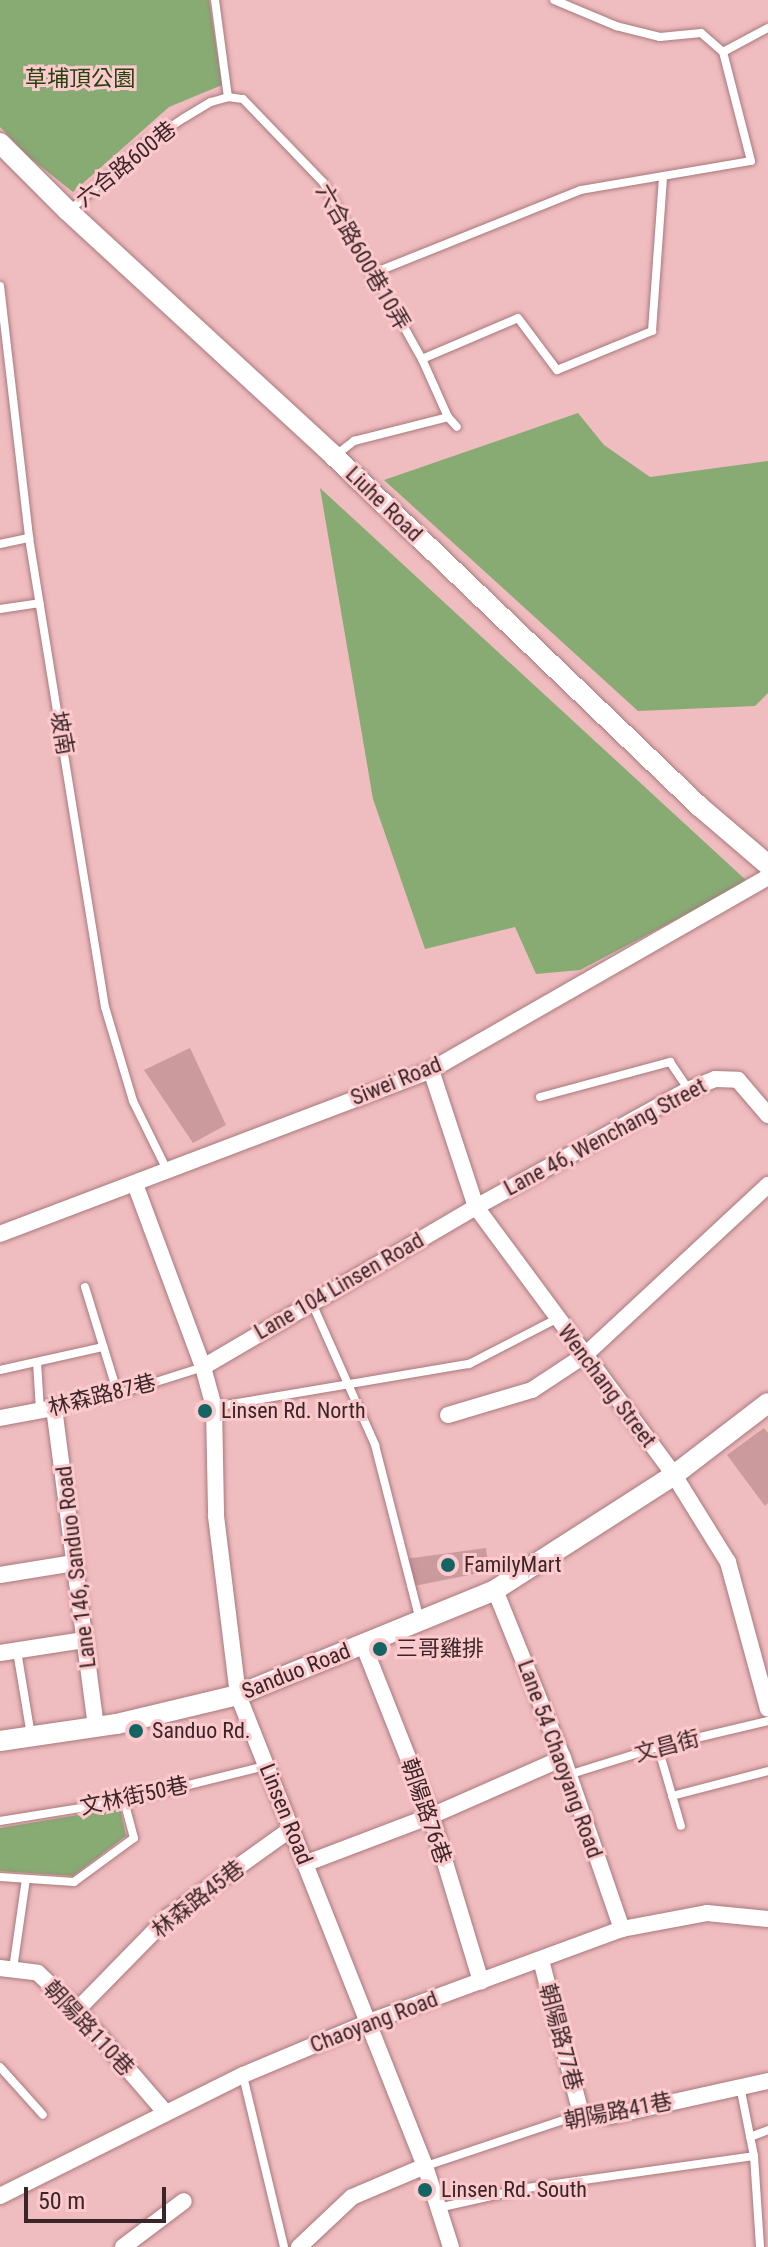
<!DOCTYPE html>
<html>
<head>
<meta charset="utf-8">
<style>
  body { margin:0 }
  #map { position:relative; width:768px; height:2247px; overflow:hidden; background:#efbcbf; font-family:"Roboto Condensed","Noto Sans TC",sans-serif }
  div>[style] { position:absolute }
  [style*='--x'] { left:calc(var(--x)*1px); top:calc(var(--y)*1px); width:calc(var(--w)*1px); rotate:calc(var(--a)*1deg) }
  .green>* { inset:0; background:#88ab74 }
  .building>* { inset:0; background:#cb9a9d }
  .roads { filter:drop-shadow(0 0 2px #a8797c) drop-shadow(0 0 2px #a8797c) }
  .service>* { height:8px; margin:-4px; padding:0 4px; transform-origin:4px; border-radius:4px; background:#fff }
  .minor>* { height:16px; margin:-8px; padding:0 8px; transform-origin:8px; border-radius:8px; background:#fff }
  .tertiary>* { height:20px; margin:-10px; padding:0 10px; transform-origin:10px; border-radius:10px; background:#fff }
  .dots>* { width:22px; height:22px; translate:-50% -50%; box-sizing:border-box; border:4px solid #fcc9cc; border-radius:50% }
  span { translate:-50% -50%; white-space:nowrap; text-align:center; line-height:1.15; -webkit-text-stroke:6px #fcc9cc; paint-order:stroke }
  .park-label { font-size:22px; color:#25430f }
  .street-label { font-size:22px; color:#3a2628 }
  .poi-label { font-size:22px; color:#3a2628 }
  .left { translate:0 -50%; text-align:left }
  .scale { position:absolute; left:24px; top:2187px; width:142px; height:36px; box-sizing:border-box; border:4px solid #3a2628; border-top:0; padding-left:10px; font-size:24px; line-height:28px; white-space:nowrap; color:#3a2628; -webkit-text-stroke:6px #fcc9cc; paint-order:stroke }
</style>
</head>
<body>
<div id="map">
  <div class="green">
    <div style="clip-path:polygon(0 0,209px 0,222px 85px,169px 107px,73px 192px,30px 158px,0 127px)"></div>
    <div style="clip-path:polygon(578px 413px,604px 445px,650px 477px,768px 461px,768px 693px,755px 706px,638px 711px,384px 480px)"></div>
    <div style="clip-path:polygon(320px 488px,748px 882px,580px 970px,536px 974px,515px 927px,425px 949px,373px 799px)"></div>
    <div style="clip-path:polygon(120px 1808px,126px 1836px,73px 1876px,0 1871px,0 1828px)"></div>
  </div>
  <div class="building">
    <div style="clip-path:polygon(190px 1048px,226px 1125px,193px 1143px,144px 1070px)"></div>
    <div style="clip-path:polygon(764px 1428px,768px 1433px,768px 1503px,765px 1506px,727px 1455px)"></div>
    <div style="clip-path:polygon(486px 1548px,489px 1571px,414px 1586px,405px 1559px)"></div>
  </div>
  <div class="roads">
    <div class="service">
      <div style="--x:215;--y:0;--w:98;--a:82.4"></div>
      <div style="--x:723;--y:52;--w:51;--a:-28.1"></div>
      <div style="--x:69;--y:211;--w:99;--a:-41.7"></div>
      <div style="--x:143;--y:145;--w:49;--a:-33.4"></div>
      <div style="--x:184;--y:118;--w:31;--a:-31"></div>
      <div style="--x:211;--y:102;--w:18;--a:-16"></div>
      <div style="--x:228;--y:97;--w:15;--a:8"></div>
      <div style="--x:243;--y:99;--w:115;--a:46.1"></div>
      <div style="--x:323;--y:182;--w:203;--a:60.8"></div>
      <div style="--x:422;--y:359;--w:64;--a:65.9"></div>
      <div style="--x:448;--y:417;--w:13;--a:48"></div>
      <div style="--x:371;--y:274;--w:226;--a:-21.8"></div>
      <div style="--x:581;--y:190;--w:172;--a:-9.7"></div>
      <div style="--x:751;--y:161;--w:113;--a:-104.4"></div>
      <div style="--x:723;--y:52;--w:29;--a:-139"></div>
      <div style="--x:701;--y:33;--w:41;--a:174.4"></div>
      <div style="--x:660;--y:37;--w:45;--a:-166"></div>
      <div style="--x:616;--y:26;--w:67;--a:-157.2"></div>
      <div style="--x:0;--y:286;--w:254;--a:83.4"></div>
      <div style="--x:29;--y:538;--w:475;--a:80.8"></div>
      <div style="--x:105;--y:1007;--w:98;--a:73.4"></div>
      <div style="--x:133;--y:1101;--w:77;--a:63.8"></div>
      <div style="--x:422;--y:359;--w:104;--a:-23.1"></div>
      <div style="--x:518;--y:318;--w:65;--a:53.1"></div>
      <div style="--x:557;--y:370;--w:103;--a:-22.3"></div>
      <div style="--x:652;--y:331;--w:155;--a:-85.9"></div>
      <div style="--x:336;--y:455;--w:23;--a:-38"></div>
      <div style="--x:354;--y:441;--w:97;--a:-14.3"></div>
      <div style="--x:0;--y:544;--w:30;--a:-12"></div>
      <div style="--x:0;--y:609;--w:40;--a:-8.5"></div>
      <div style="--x:540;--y:1097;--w:135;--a:-15.1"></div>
      <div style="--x:670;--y:1062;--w:32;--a:56"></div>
      <div style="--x:85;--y:1287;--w:112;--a:72.9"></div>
      <div style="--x:311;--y:1301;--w:158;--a:66"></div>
      <div style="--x:375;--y:1445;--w:181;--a:75.6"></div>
      <div style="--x:37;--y:1362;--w:48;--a:86.4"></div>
      <div style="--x:0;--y:1370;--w:106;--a:-12.6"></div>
      <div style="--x:214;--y:1407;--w:259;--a:-9.6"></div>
      <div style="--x:469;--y:1364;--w:98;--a:-27.3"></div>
      <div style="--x:55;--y:1408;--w:65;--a:-12.5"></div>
      <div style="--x:118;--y:1394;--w:89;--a:-17.6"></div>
      <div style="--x:17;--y:1651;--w:86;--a:80.6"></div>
      <div style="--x:658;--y:1747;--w:82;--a:73.8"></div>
      <div style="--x:568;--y:1775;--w:94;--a:-17.3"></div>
      <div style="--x:658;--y:1747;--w:113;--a:-13.3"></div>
      <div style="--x:672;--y:1796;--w:99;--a:-14.6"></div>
      <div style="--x:0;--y:1821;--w:126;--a:-9.2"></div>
      <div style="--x:124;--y:1801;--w:145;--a:-13.9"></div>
      <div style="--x:0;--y:1877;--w:74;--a:3.9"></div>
      <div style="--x:74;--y:1882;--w:74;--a:-36.3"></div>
      <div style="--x:134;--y:1838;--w:38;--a:-105"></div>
      <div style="--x:13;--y:1969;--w:91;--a:-81.8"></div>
      <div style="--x:0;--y:2067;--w:64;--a:48.1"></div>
      <div style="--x:243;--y:2076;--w:176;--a:76.5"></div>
      <div style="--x:740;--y:2086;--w:71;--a:78.7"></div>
      <div style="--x:754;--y:2156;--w:91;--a:86.2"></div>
      <div style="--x:750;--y:2137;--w:19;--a:-21"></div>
      <div style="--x:426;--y:2166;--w:163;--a:-18.5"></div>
      <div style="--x:438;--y:2208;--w:91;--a:-12.7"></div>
      <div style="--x:527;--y:2188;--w:229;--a:-8"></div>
    </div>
    <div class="minor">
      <div style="--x:431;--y:1070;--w:144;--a:71.8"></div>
      <div style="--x:476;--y:1207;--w:333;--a:53.5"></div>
      <div style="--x:674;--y:1475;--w:102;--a:58.2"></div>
      <div style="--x:728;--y:1562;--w:152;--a:74.8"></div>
      <div style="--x:135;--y:1184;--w:195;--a:69.6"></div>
      <div style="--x:203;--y:1367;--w:41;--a:74.6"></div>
      <div style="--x:214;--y:1407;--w:109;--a:88.9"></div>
      <div style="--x:216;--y:1516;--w:180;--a:83"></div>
      <div style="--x:238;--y:1695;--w:507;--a:68.35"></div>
      <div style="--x:425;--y:2166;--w:85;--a:72.2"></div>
      <div style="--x:0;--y:1234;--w:461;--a:-20.8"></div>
      <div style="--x:431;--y:1070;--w:388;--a:-29.8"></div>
      <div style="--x:203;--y:1367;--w:316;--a:-30.4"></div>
      <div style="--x:476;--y:1207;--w:242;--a:-28.9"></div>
      <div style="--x:688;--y:1090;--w:29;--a:-22"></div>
      <div style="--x:715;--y:1079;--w:23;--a:2"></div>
      <div style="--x:738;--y:1080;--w:46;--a:49.4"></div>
      <div style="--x:448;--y:1415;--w:88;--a:-16.6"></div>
      <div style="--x:532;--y:1390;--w:64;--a:-33.4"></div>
      <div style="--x:585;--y:1355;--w:250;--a:-42.9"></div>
      <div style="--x:0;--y:1418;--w:55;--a:-10.5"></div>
      <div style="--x:54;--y:1408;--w:322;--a:82.5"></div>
      <div style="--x:0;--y:1575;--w:75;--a:-9.2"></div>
      <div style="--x:495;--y:1590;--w:181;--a:68"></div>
      <div style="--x:563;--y:1758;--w:181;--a:71"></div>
      <div style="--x:363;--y:1644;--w:185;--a:68.4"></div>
      <div style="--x:431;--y:1816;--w:173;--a:73.2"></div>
      <div style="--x:0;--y:1653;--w:85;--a:-8.8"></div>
      <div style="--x:307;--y:1863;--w:133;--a:-20.8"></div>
      <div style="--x:431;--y:1816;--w:144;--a:-23.7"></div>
      <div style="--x:541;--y:1960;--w:159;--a:75.4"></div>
      <div style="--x:581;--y:2114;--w:29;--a:4"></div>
      <div style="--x:610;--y:2116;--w:162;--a:-12.5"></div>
      <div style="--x:0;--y:1968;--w:38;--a:7"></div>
      <div style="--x:38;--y:1973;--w:54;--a:43.5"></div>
      <div style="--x:77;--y:2010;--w:135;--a:49.2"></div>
      <div style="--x:77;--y:2010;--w:130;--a:-45.6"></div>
      <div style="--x:168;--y:1917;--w:151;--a:-35.6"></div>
      <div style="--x:0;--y:2196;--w:271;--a:-26.5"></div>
      <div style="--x:243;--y:2075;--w:137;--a:-22.8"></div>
      <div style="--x:369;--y:2022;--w:270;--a:-20.2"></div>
      <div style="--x:622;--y:1929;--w:86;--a:-10.7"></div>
      <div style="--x:707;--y:1913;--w:61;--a:5.6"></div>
      <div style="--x:123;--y:2247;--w:76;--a:-37"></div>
      <div style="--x:299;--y:2247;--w:73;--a:-43.3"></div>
      <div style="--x:352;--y:2197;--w:79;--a:-23"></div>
    </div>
    <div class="tertiary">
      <div style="--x:0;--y:143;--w:96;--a:45"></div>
      <div style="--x:68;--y:211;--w:362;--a:42.6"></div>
      <div style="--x:334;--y:456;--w:506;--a:43.8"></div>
      <div style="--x:699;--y:806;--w:91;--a:40.5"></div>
      <div style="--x:0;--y:1741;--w:118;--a:-8.3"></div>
      <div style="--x:117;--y:1724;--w:124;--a:-13.5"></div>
      <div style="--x:238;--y:1695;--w:278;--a:-22.2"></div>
      <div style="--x:495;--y:1590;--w:213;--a:-32.7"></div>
      <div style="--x:674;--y:1475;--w:118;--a:-37.5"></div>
    </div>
  </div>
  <div class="dots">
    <div style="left:205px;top:1411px;background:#156464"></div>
    <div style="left:448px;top:1565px;background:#156464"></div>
    <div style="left:380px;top:1649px;background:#156464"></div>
    <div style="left:136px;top:1731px;background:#156464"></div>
    <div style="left:425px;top:2190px;background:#156464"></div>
  </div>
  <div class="park-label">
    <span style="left:80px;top:79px">草埔頂公園</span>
  </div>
  <div class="street-label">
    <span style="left:126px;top:164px;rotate:-39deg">六合路600巷</span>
    <span style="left:363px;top:257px;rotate:60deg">六合路600巷10弄</span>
    <span style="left:384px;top:504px;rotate:44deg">Liuhe Road</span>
    <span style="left:62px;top:733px;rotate:80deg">坡南</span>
    <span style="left:396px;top:1081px;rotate:-22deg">Siwei Road</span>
    <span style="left:605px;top:1137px;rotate:-28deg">Lane 46, Wenchang Street</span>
    <span style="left:339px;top:1286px;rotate:-30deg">Lane 104 Linsen Road</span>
    <span style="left:607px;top:1386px;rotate:53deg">Wenchang Street</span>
    <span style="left:102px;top:1395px;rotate:-14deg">林森路87巷</span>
    <span style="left:76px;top:1567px;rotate:-97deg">Lane 146, Sanduo Road</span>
    <span style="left:296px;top:1671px;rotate:-22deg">Sanduo Road</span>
    <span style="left:667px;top:1746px;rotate:-15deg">文昌街</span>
    <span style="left:560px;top:1759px;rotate:70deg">Lane 54 Chaoyang Road</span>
    <span style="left:134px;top:1796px;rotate:-12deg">文林街50巷</span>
    <span style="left:426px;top:1811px;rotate:71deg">朝陽路76巷</span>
    <span style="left:286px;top:1814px;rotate:68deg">Linsen Road</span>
    <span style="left:198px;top:1899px;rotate:-38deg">林森路45巷</span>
    <span style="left:374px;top:2022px;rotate:-21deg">Chaoyang Road</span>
    <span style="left:89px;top:2028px;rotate:47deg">朝陽路110巷</span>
    <span style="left:561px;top:2037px;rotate:75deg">朝陽路77巷</span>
    <span style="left:618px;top:2111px;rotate:-11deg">朝陽路41巷</span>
  </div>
  <div class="poi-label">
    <span class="left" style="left:221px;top:1411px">Linsen Rd. North</span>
    <span class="left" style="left:464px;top:1565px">FamilyMart</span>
    <span class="left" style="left:396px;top:1649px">三哥雞排</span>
    <span class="left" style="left:152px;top:1731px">Sanduo Rd.</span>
    <span class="left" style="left:441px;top:2190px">Linsen Rd. South</span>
  </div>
  <div class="scale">50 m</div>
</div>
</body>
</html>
